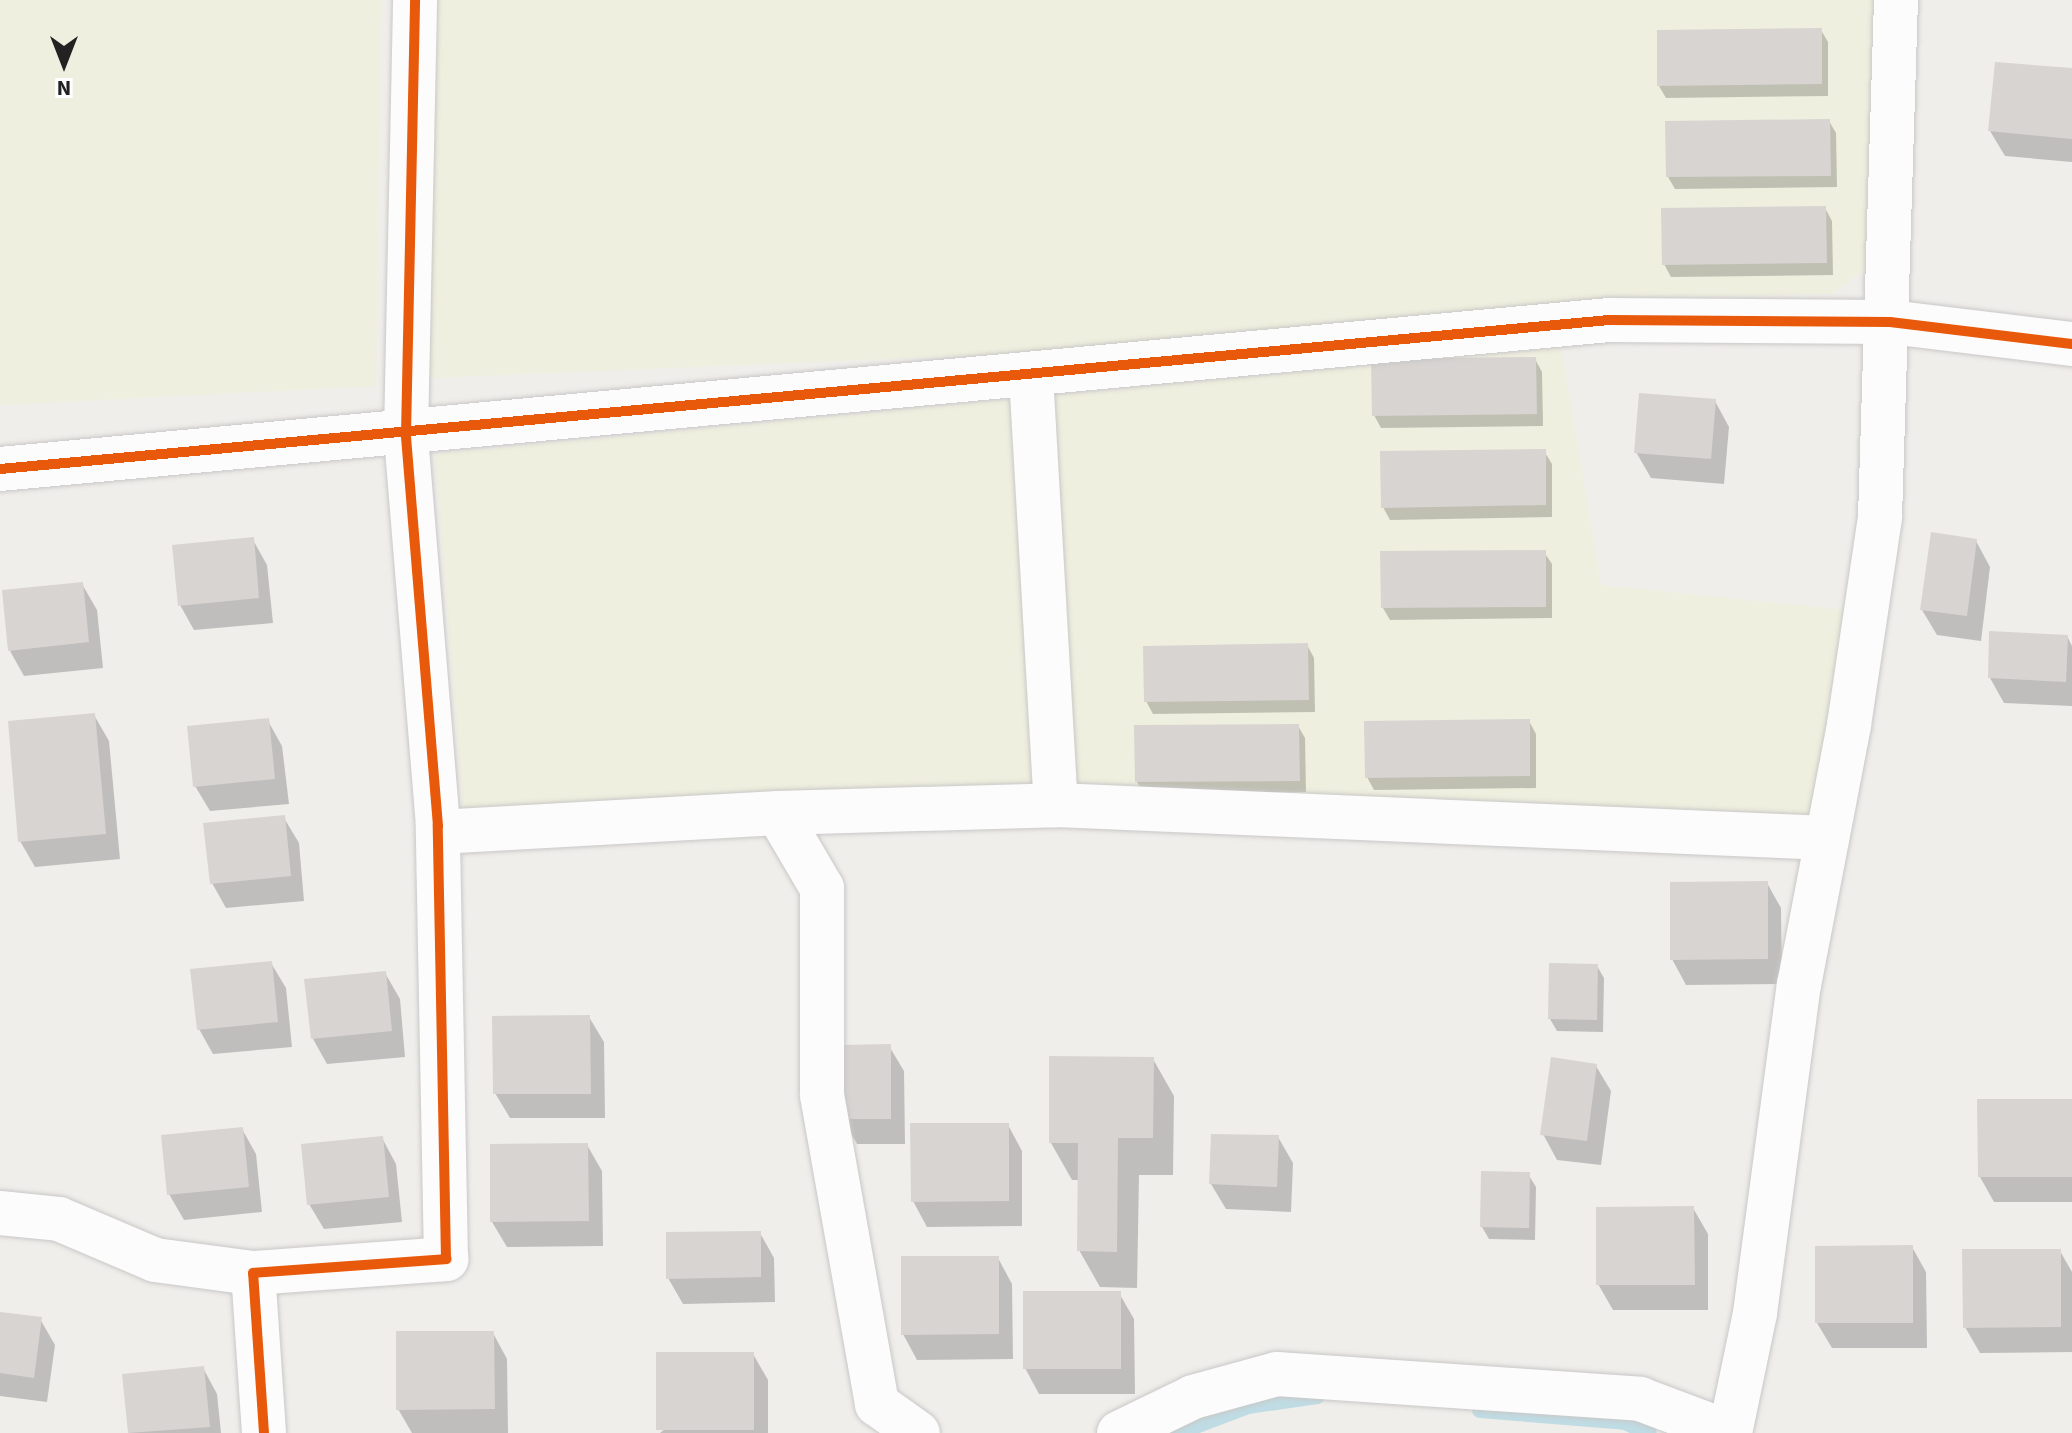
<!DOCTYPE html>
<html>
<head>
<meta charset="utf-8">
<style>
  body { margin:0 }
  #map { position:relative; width:2072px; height:1433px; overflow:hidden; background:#f0eeeb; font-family:"Source Sans 3",sans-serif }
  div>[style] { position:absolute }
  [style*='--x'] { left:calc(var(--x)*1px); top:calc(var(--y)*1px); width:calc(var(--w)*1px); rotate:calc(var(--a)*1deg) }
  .farmland>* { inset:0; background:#efefdf }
  .shadow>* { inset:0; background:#0003 }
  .stream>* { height:16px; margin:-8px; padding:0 8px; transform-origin:8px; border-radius:8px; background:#bfdbe3 }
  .building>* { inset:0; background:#d7d4d2 }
  .roads { filter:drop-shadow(0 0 2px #c9c8c7) drop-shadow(0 0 2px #c9c8c7) }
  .minor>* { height:44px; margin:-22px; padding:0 22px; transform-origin:22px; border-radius:22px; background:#fdfcfc }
  .cycleway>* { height:10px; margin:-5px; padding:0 5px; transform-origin:5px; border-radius:5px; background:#e8590c }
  span { translate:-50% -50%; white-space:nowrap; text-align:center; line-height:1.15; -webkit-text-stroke:6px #fff; paint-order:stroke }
  .north { position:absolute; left:24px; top:24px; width:80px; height:80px; -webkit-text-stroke:6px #fff; paint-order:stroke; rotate:180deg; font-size:22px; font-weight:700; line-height:32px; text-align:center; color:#222 }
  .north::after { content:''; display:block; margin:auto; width:28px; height:36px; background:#222; clip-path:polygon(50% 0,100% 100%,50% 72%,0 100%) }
</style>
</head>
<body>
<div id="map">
  <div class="farmland">
    <div style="clip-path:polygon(0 0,381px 0,376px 386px,0 405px)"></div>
    <div style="clip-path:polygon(423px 0,1880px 0,1878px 259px,1832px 294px,1609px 298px,1035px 353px,429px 378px)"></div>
    <div style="clip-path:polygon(1561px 347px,1601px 585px,1866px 612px,1822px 859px,778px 813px,463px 812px,435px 454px)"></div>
  </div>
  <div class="shadow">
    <div style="clip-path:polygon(1821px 30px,1828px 42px,1828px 96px,1666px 98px,1659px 86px)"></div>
    <div style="clip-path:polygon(2072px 70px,2072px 162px,2005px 156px,1990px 131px)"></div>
    <div style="clip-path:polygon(1829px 121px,1836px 133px,1837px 187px,1675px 189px,1668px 177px)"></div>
    <div style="clip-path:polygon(1825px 208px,1832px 221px,1833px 275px,1671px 277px,1664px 264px)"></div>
    <div style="clip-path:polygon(1535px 359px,1542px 372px,1543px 426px,1381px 428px,1374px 415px)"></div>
    <div style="clip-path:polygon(1715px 401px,1729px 427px,1724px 484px,1651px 478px,1636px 452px)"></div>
    <div style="clip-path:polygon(1544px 451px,1552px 464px,1552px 517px,1390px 520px,1383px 507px)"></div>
    <div style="clip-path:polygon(253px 540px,267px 565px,273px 623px,194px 630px,180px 605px)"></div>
    <div style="clip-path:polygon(1976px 541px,1990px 567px,1981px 641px,1937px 635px,1922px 610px)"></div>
    <div style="clip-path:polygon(1544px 552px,1552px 564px,1552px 618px,1390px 620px,1383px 608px)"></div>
    <div style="clip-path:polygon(82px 584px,97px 610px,103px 668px,24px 676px,10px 651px)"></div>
    <div style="clip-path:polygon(2067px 636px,2072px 646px,2072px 706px,2004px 703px,1990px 678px)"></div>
    <div style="clip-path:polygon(1307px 645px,1314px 658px,1315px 712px,1153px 714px,1146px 701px)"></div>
    <div style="clip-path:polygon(94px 715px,109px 741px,120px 859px,35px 867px,20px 841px)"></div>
    <div style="clip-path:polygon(268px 721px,282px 746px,289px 804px,210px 811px,195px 786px)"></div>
    <div style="clip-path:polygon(1529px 721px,1536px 734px,1536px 788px,1374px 790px,1367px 777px)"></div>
    <div style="clip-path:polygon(1298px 726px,1305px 738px,1306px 792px,1144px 794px,1137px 782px)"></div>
    <div style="clip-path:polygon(284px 818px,299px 843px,304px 901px,226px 908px,212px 883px)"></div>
    <div style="clip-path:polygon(1767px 883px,1781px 908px,1782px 984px,1686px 985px,1672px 959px)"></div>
    <div style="clip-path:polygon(271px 963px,286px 988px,292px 1047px,213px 1054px,199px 1029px)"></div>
    <div style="clip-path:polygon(1597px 966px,1604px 978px,1603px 1032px,1557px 1031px,1550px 1019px)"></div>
    <div style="clip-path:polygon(385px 973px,400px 999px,405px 1057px,327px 1064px,313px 1039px)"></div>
    <div style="clip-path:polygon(589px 1017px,604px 1042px,605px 1118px,510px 1118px,495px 1093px)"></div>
    <div style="clip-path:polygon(889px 1046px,904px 1071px,905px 1144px,857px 1144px,842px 1118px)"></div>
    <div style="clip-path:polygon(1153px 1059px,1174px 1096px,1173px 1175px,1139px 1175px,1137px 1288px,1100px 1287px,1079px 1250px,1080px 1180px,1072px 1180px,1051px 1143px)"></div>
    <div style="clip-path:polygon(1596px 1066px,1611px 1091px,1601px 1165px,1557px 1160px,1543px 1134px)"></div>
    <div style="clip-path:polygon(2072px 1101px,2072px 1202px,1994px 1202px,1980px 1177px)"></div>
    <div style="clip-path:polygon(1008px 1125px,1022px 1151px,1022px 1226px,927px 1227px,913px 1201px)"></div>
    <div style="clip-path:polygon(242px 1129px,256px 1154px,262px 1212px,184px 1220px,169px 1194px)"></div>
    <div style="clip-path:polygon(1278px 1137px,1293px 1163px,1291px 1212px,1226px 1209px,1211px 1184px)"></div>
    <div style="clip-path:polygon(382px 1138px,396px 1164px,402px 1222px,324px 1229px,309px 1204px)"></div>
    <div style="clip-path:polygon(587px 1145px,602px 1171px,603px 1246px,507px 1247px,492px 1222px)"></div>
    <div style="clip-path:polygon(1528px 1174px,1536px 1187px,1535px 1240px,1489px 1239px,1482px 1227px)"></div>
    <div style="clip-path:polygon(1693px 1208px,1708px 1234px,1708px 1310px,1613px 1310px,1598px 1284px)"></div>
    <div style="clip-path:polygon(760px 1233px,774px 1258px,775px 1302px,683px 1304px,668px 1278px)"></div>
    <div style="clip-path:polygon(1912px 1247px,1926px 1272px,1927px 1348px,1832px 1348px,1817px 1323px)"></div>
    <div style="clip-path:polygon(2060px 1251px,2072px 1272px,2072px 1352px,1980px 1353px,1965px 1327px)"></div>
    <div style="clip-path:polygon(998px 1258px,1012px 1284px,1013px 1359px,917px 1360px,903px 1334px)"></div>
    <div style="clip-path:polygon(1119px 1293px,1134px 1319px,1135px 1394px,1039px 1394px,1025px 1368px)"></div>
    <div style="clip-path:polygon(0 1314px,40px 1319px,55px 1345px,47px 1402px,0 1396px)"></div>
    <div style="clip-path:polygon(493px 1333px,507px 1359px,508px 1433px,412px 1433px,398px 1409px)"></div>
    <div style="clip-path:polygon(753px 1354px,768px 1380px,768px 1433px,660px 1433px)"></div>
    <div style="clip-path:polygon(203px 1368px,217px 1394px,221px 1433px,130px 1433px,124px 1376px)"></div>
  </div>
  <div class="stream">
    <div style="--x:1480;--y:1410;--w:145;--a:4.7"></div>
    <div style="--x:1625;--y:1422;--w:26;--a:25"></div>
    <div style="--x:1177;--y:1433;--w:76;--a:-20.8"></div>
    <div style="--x:1248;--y:1406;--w:70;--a:-8.2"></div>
  </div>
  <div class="building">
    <div style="clip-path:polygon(1822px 28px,1822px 84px,1657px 86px,1657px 30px)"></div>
    <div style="clip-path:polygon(1995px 62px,2072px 68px,2072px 139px,1988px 131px)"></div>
    <div style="clip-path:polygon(1830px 119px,1831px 176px,1666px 177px,1665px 121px)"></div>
    <div style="clip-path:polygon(1826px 206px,1827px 263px,1662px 265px,1661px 208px)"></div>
    <div style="clip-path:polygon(1536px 357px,1537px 414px,1372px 416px,1371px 359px)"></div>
    <div style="clip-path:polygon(1639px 393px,1716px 399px,1711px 459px,1634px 453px)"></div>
    <div style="clip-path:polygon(1546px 449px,1546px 505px,1381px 508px,1380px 451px)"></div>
    <div style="clip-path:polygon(1931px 532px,1977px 539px,1967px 616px,1920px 610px)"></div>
    <div style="clip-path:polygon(254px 537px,259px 598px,178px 606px,172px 545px)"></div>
    <div style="clip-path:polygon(1546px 550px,1546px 607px,1381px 608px,1380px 551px)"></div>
    <div style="clip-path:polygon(83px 582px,89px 642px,8px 651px,2px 590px)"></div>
    <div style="clip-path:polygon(1989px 631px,2068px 635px,2066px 682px,1988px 678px)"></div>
    <div style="clip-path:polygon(1308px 643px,1309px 700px,1144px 702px,1143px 646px)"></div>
    <div style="clip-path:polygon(95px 713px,106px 834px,18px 842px,8px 721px)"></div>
    <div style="clip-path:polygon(269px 718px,275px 779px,193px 787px,187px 726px)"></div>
    <div style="clip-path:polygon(1530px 719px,1530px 776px,1365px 778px,1364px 721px)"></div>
    <div style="clip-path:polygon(1299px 724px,1300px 781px,1135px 782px,1134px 725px)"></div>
    <div style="clip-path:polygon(285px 815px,291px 876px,210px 884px,203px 823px)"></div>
    <div style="clip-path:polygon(1768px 881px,1768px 959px,1670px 960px,1670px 882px)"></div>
    <div style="clip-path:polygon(272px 961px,278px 1022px,197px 1030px,190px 969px)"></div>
    <div style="clip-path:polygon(1549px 963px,1598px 964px,1597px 1020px,1548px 1019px)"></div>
    <div style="clip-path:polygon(386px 971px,392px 1031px,311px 1039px,304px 979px)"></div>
    <div style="clip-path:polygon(590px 1015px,591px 1094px,493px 1094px,492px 1016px)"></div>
    <div style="clip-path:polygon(891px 1044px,891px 1119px,840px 1119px,839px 1045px)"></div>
    <div style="clip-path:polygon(1049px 1056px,1154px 1057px,1153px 1138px,1118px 1138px,1117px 1252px,1077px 1251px,1078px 1143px,1049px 1143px)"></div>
    <div style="clip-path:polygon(1551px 1057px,1597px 1064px,1587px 1141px,1540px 1135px)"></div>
    <div style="clip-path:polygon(1977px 1099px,2072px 1099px,2072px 1177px,1978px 1177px)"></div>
    <div style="clip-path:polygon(910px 1123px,1009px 1123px,1009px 1201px,911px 1202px)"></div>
    <div style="clip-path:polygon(243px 1127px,249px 1187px,167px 1195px,161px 1135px)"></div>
    <div style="clip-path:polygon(1211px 1134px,1279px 1135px,1277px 1187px,1209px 1184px)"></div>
    <div style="clip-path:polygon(383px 1136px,389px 1197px,307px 1205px,301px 1144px)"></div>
    <div style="clip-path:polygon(588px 1143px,589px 1221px,490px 1222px,490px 1144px)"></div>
    <div style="clip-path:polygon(1481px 1171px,1530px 1172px,1529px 1228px,1480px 1227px)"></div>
    <div style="clip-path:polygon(1694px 1206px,1695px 1285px,1596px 1285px,1596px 1207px)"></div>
    <div style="clip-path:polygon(761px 1231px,761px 1277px,666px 1279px,666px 1232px)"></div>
    <div style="clip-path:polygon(1913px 1245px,1913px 1323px,1815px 1323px,1815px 1246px)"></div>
    <div style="clip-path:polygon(1962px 1249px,2061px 1249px,2061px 1327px,1963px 1328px)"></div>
    <div style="clip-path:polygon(901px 1256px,999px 1256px,999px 1334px,901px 1335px)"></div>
    <div style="clip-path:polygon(1023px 1291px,1121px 1291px,1121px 1369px,1023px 1369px)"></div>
    <div style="clip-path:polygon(0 1312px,42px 1317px,34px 1378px,0 1373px)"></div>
    <div style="clip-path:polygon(396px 1331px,494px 1331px,495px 1409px,396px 1410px)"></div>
    <div style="clip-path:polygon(656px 1352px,754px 1352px,754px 1430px,656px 1430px)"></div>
    <div style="clip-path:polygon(204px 1366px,210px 1427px,128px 1433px,122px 1374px)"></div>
  </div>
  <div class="roads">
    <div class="minor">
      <div style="--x:1031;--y:375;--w:431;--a:86.7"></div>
      <div style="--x:0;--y:469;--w:1617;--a:-5.29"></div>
      <div style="--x:1610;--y:320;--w:280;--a:0.4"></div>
      <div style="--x:1890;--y:322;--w:183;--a:6.9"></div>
      <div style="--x:778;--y:813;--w:87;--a:59.6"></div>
      <div style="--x:822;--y:888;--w:207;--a:90"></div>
      <div style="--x:822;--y:1095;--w:314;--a:79.9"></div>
      <div style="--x:877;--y:1404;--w:50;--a:35.3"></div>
      <div style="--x:438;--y:832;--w:341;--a:-3.2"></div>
      <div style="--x:778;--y:813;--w:278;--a:-1.6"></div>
      <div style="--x:1056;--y:805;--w:772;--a:2.45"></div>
      <div style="--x:0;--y:1213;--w:59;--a:5.8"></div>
      <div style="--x:59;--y:1219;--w:104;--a:23.1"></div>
      <div style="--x:155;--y:1260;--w:99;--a:7.6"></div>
      <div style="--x:264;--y:1433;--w:160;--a:-93.9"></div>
      <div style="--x:253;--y:1273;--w:194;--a:-4.1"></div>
      <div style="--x:446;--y:1259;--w:433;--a:-91.1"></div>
      <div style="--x:438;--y:826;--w:393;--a:-94.7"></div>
      <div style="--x:406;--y:434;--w:434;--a:-88.8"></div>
      <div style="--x:1119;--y:1433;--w:82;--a:-25.9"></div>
      <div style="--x:1193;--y:1397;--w:87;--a:-15.3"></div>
      <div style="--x:1277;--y:1374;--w:364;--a:3.9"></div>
      <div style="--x:1640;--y:1399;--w:96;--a:20.7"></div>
      <div style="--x:1730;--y:1433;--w:123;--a:-78.2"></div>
      <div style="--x:1755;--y:1313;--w:331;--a:-82.4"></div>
      <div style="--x:1799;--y:985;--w:265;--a:-79.1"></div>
      <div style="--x:1849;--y:725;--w:210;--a:-81.5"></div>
      <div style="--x:1880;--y:517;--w:517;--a:-88.23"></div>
    </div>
  </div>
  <div class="cycleway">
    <div style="--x:0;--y:469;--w:1617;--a:-5.29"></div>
    <div style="--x:1610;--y:320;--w:280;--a:0.4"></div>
    <div style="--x:1890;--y:322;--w:183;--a:6.9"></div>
    <div style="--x:264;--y:1433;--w:160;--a:-93.9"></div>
    <div style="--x:253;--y:1273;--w:194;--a:-4.1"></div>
    <div style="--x:446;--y:1259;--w:433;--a:-91.1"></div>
    <div style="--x:438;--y:826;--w:393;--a:-94.7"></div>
    <div style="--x:406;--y:434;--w:434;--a:-88.8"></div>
  </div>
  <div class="north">N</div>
</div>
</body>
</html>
